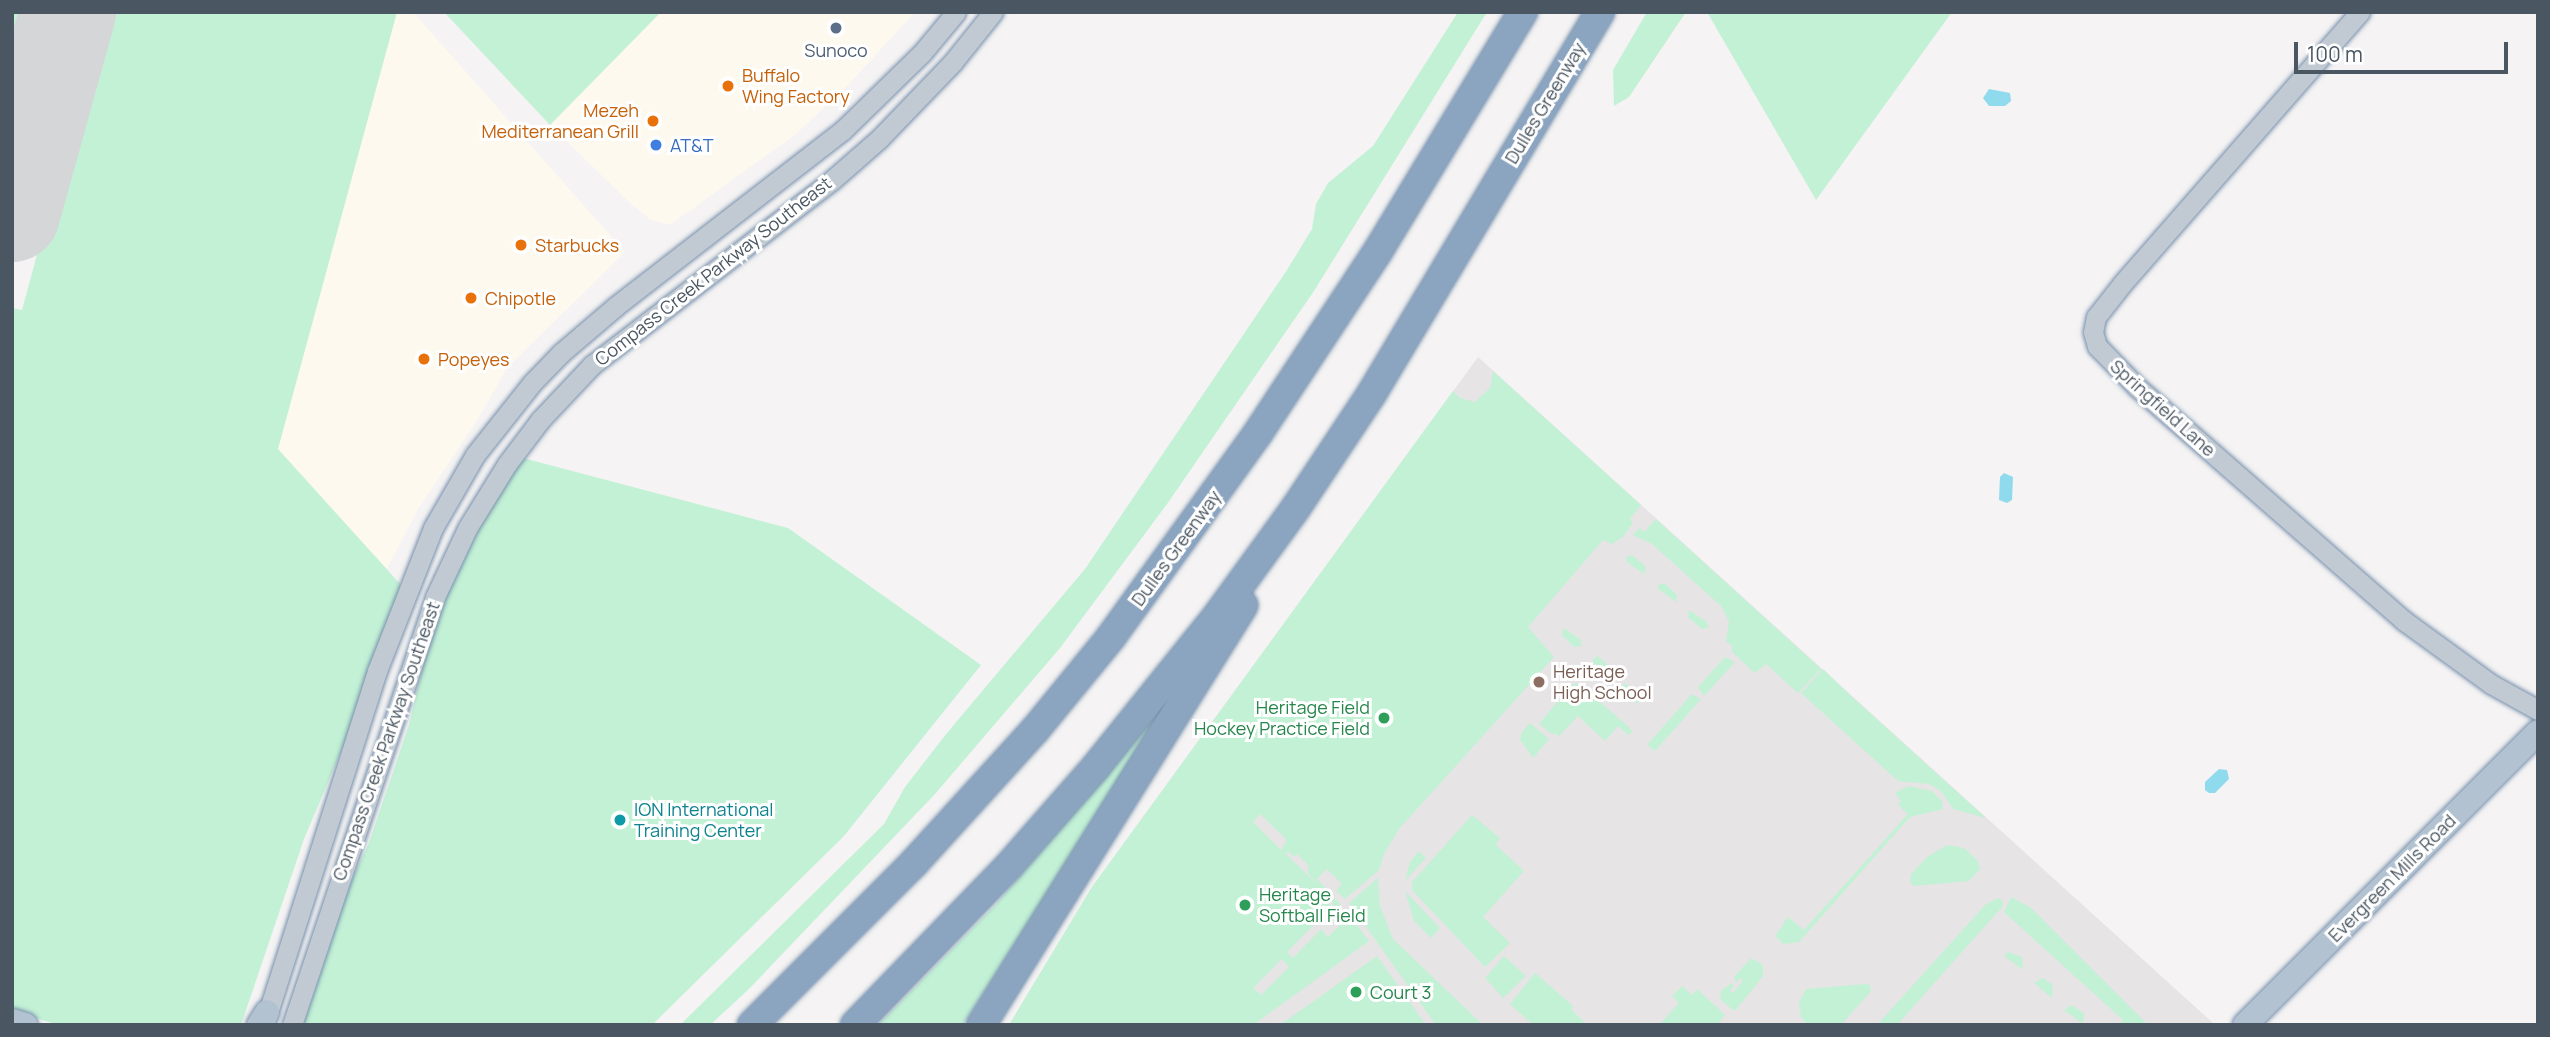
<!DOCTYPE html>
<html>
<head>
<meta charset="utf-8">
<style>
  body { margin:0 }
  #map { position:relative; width:2550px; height:1037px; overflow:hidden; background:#f5f3f3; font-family:Manrope,sans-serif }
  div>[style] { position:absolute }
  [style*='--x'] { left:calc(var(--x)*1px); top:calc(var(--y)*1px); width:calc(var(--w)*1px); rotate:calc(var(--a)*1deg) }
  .commercial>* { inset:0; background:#fdf9ef }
  .education>* { inset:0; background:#e6e4e5 }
  .green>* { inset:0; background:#c3f1d5 }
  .water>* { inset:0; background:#90daee }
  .runway>* { height:96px; margin:-48px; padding:0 48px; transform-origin:48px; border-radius:48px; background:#d5d6d8 }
  .roads { filter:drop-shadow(0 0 2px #7690ad) drop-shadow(0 0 2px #7690ad) }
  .minor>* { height:19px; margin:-9.5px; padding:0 9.5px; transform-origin:9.5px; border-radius:9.5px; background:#c1cad2 }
  .major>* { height:24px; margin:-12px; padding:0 12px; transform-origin:12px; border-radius:12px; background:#b3c2d1 }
  .highway>* { height:28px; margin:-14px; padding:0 14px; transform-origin:14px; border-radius:14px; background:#8ba5c1 }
  .dots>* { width:19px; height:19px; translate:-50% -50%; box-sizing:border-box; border:4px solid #fff; border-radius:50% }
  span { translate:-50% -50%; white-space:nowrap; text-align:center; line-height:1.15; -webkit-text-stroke:6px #fff; paint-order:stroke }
  .service-label { font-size:18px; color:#4e5e75 }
  .food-label { font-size:18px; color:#c56008 }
  .left { translate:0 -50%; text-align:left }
  .right { translate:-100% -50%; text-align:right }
  .street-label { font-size:18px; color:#4a5661 }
  .shop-label { font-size:18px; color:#366cbe }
  .education-label { font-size:18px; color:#785e54 }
  .leisure-label { font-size:18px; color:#27864d }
  .culture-label { font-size:18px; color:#0d838f }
  .frame { position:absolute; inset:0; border:14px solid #4a5661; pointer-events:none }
  .scale { position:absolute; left:2294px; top:42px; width:214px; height:32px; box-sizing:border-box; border:4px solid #4a5661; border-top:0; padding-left:9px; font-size:21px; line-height:24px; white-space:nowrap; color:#4a5661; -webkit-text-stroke:5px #fff; paint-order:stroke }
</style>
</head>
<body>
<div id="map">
  <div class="commercial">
    <div style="clip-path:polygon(397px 12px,413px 12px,625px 252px,507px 368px,481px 414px,417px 511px,387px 569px,278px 449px)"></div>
    <div style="clip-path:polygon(661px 12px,915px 12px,848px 85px,796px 134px,670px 225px,651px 220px,630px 203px,550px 125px)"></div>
  </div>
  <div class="education">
    <div style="clip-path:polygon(1478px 357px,2213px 1023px,1009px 1025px,1092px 887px)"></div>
  </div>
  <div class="green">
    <div style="clip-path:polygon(12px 12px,36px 12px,12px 98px)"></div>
    <div style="clip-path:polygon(103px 12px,397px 12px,278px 449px,401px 585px,352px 726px,304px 839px,241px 1025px,59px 1025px,12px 1011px,12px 308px,22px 310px)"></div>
    <div style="clip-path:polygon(444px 12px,661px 12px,550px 125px)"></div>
    <div style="clip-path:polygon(1458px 12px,1487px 12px,1314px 291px,1167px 504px,1060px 648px,935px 794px,749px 989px,710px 1025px,680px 1025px,884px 824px,905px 787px,947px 733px,1085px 569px,1287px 270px,1312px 229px,1316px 204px,1328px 183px,1373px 146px)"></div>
    <div style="clip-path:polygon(1647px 12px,1686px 12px,1629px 97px,1614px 106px,1613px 70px)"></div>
    <div style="clip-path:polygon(1707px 12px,1952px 12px,1816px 200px)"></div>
    <div style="clip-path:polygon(evenodd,1493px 371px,1641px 505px,1630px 519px,1633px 523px,1623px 537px,1612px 544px,1603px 540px,1528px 627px,1554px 657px,1399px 829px,1384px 854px,1379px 870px,1345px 899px,1336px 891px,1342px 884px,1327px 869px,1317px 879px,1340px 904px,1317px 927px,1334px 906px,1329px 897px,1330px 908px,1287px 952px,1293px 958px,1321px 929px,1328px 937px,1343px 922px,1336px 915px,1344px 908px,1369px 941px,1253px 1025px,1009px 1025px,1092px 887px,1453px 391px,1460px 398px,1475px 402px,1490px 388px,1493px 371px,1260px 814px,1287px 840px,1281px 850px,1253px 822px,1260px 814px,1493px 371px,1289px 852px,1294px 857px,1297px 854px,1309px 866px,1307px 872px,1317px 884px,1285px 853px,1289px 852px,1493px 371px,1282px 959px,1289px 967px,1261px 995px,1253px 988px,1282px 959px)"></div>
    <div style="clip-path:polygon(523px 458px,788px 528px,981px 665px,844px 836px,652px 1025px,302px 1025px,341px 902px,369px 843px,409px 725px,434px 620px,493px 500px)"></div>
    <div style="clip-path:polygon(1656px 519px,1821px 669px,1798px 693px,1766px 664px,1755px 673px,1732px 652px,1732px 646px,1726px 641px,1729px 621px,1721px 606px,1652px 544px,1633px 535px,1639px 528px,1644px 532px)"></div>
    <div style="clip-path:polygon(1632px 555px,1646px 567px,1644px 574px,1627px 562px,1626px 557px)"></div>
    <div style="clip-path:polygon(1664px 583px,1677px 595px,1676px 602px,1658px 589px,1658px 585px)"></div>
    <div style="clip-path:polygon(1689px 610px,1707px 622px,1708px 628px,1702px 629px,1688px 617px)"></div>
    <div style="clip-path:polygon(1563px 628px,1581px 640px,1581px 646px,1574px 647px,1562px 635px)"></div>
    <div style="clip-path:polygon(1598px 656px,1612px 669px,1611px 675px,1606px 675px,1593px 663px,1593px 659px)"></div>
    <div style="clip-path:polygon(1725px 657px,1735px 662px,1704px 696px,1698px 687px)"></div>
    <div style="clip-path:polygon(1823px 669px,1851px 696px,1986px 818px,1953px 809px,1941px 791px,1929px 784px,1898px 781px,1801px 693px)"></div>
    <div style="clip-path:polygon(1578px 683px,1631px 729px,1632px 732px,1628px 735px,1618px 726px,1605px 741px,1578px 716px,1559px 736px,1555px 733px,1553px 735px,1539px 724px,1570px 686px)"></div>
    <div style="clip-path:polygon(1624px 683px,1642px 696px,1642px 701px,1637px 703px,1624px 691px,1622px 686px)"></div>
    <div style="clip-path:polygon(1181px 686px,963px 1025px,878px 1025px,996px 904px)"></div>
    <div style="clip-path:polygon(1692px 694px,1701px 699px,1655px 751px,1647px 745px)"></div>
    <div style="clip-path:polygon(1530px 723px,1549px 739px,1533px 758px,1520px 740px,1522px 732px)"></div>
    <div style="clip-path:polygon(1908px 786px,1932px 791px,1942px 801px,1943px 809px,1910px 817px,1799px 942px,1784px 944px,1775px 936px,1788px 917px,1804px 930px,1908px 814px,1898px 805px,1901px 801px,1895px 793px)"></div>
    <div style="clip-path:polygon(1472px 815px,1500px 838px,1496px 845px,1524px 871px,1483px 917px,1510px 943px,1485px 967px,1412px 890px,1412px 882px)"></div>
    <div style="clip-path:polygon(1947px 845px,1964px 848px,1978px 861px,1980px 869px,1969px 881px,1915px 886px,1910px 883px,1911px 874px,1927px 857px)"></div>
    <div style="clip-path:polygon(1419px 851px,1426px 858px,1405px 881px,1410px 862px)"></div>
    <div style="clip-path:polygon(1378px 878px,1380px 906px,1393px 939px,1483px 1025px,1436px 1025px,1349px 903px)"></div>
    <div style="clip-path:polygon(1405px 891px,1440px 928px,1431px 938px,1414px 921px)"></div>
    <div style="clip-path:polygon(2011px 897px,2031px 908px,2148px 1025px,2119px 1025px,2123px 1020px,2004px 912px)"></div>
    <div style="clip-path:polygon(1998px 898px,2003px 901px,2003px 906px,1897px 1025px,1877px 1025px,1986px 904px)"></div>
    <div style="clip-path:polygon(2008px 952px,2022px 957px,2023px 970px,2004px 956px)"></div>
    <div style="clip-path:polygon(1377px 956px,1426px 1025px,1280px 1025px,1314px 1001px)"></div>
    <div style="clip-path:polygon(1504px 956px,1526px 976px,1503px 998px,1485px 978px)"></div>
    <div style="clip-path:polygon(1751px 958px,1763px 965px,1763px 976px,1736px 1010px,1733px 1010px,1721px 1000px,1720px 992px,1731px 983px,1734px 986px,1730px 991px,1733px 993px,1743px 981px,1740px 978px,1736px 983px,1734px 977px)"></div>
    <div style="clip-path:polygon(1535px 973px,1573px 1006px,1571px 1009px,1587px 1025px,1533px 1025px,1510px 1004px)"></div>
    <div style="clip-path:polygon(2043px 978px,2053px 985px,2052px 998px,2034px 983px)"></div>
    <div style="clip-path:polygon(1865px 984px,1870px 985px,1871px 991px,1841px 1025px,1808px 1025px,1801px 1017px,1799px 1003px,1806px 989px)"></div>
    <div style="clip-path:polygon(1682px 986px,1692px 995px,1697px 989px,1725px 1015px,1717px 1025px,1659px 1025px,1679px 1003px,1672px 996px)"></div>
    <div style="clip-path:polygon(2071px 1005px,2084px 1013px,2083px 1024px,2064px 1010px)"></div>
  </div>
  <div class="water">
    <div style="clip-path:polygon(1989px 89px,2010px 93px,2011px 101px,2005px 106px,1989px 106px,1983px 98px)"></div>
    <div style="clip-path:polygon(2004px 473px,2013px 477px,2012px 500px,2007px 503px,1999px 500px,2000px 477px)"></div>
    <div style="clip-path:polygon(2219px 769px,2227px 770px,2229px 779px,2215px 793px,2209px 793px,2205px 790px,2205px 782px)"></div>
  </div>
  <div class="runway">
    <div style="--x:12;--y:214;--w:210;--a:-74.5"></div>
  </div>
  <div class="roads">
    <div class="minor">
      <div style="--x:2360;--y:12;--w:361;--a:131.2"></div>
      <div style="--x:2122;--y:284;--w:42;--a:128.2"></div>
      <div style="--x:2096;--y:317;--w:15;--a:101"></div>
      <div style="--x:2093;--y:332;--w:15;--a:74"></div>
      <div style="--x:2097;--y:346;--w:57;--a:45.7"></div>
      <div style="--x:2137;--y:387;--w:354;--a:41.2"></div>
      <div style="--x:2403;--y:620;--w:109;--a:36"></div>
      <div style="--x:2491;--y:684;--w:54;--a:29"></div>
      <div style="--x:264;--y:1025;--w:372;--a:-72.3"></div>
      <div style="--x:377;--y:671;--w:154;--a:-68.6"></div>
      <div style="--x:433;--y:528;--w:84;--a:-60.1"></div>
      <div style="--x:475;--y:455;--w:92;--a:-51.6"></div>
      <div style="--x:532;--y:383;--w:42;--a:-46"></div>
      <div style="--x:561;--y:353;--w:72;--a:-40.5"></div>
      <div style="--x:616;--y:306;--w:286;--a:-37.8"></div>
      <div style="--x:842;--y:131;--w:112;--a:-44.3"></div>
      <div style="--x:922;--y:53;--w:53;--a:-50.3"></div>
      <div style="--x:292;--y:1025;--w:451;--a:-71.5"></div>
      <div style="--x:435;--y:597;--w:77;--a:-64.8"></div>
      <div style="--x:468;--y:527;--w:74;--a:-58.2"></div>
      <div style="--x:507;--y:464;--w:56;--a:-52.9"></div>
      <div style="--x:541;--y:419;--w:74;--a:-46.6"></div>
      <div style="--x:592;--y:365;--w:302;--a:-37.6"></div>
      <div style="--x:831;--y:181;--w:64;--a:-41.2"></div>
      <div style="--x:879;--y:139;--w:107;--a:-46.1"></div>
      <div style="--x:953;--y:62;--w:64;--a:-51.3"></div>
    </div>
    <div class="major">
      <div style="--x:12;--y:1021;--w:14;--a:17"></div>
      <div style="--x:259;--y:1025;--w:15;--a:-58"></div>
      <div style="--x:2245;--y:1025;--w:414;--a:-45"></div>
    </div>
    <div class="highway">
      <div style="--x:752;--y:1025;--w:228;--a:-45"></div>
      <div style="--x:913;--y:864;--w:181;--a:-47.7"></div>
      <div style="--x:1035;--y:730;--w:120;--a:-50.7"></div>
      <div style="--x:1111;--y:637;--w:251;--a:-54.2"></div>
      <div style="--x:1258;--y:433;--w:218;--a:-56.6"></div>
      <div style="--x:1378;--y:251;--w:280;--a:-58.8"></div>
      <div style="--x:855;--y:1025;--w:221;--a:-45.9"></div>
      <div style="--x:1009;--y:866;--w:130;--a:-48.7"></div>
      <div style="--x:1095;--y:768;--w:196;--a:-51.2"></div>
      <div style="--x:1218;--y:615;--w:131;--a:-54"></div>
      <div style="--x:1295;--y:509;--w:139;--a:-56.4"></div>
      <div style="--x:1372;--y:393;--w:444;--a:-59.1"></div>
      <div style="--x:981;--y:1025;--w:495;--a:-58"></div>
    </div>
  </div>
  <div class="dots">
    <div style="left:836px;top:28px;background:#5c6f8a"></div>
    <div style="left:728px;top:86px;background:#e8710a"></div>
    <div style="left:653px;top:121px;background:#e8710a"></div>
    <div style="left:656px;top:145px;background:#3f7fe0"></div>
    <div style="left:521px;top:245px;background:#e8710a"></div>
    <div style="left:471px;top:298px;background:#e8710a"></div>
    <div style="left:424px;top:359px;background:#e8710a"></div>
    <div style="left:1539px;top:682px;background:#8d6e63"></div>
    <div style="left:1384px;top:718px;background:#2e9e5b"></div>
    <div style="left:620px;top:820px;background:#0f9aa8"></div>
    <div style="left:1245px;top:905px;background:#2e9e5b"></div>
    <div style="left:1356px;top:992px;background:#2e9e5b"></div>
  </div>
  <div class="service-label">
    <span style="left:836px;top:50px">Sunoco</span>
  </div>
  <div class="food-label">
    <span class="left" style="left:742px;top:86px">Buffalo<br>Wing Factory</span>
    <span class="right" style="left:639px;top:121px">Mezeh<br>Mediterranean Grill</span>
    <span class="left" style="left:535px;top:245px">Starbucks</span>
    <span class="left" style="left:485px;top:298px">Chipotle</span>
    <span class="left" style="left:438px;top:359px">Popeyes</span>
  </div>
  <div class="street-label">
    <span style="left:1545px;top:103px;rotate:-59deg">Dulles Greenway</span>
    <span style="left:713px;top:271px;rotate:-38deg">Compass Creek Parkway Southeast</span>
    <span style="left:2163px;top:408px;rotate:42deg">Springfield Lane</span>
    <span style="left:1176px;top:548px;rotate:-54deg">Dulles Greenway</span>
    <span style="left:386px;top:741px;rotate:-71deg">Compass Creek Parkway Southeast</span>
    <span style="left:2392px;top:878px;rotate:-45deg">Evergreen Mills Road</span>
  </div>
  <div class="shop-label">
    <span class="left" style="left:670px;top:145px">AT&amp;T</span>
  </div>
  <div class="education-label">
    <span class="left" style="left:1553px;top:682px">Heritage<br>High School</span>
  </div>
  <div class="leisure-label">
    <span class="right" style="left:1370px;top:718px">Heritage Field<br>Hockey Practice Field</span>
    <span class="left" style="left:1259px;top:905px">Heritage<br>Softball Field</span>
    <span class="left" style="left:1370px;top:992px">Court 3</span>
  </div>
  <div class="culture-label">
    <span class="left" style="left:634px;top:820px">ION International<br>Training Center</span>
  </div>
  <div class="frame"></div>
  <div class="scale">100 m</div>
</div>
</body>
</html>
